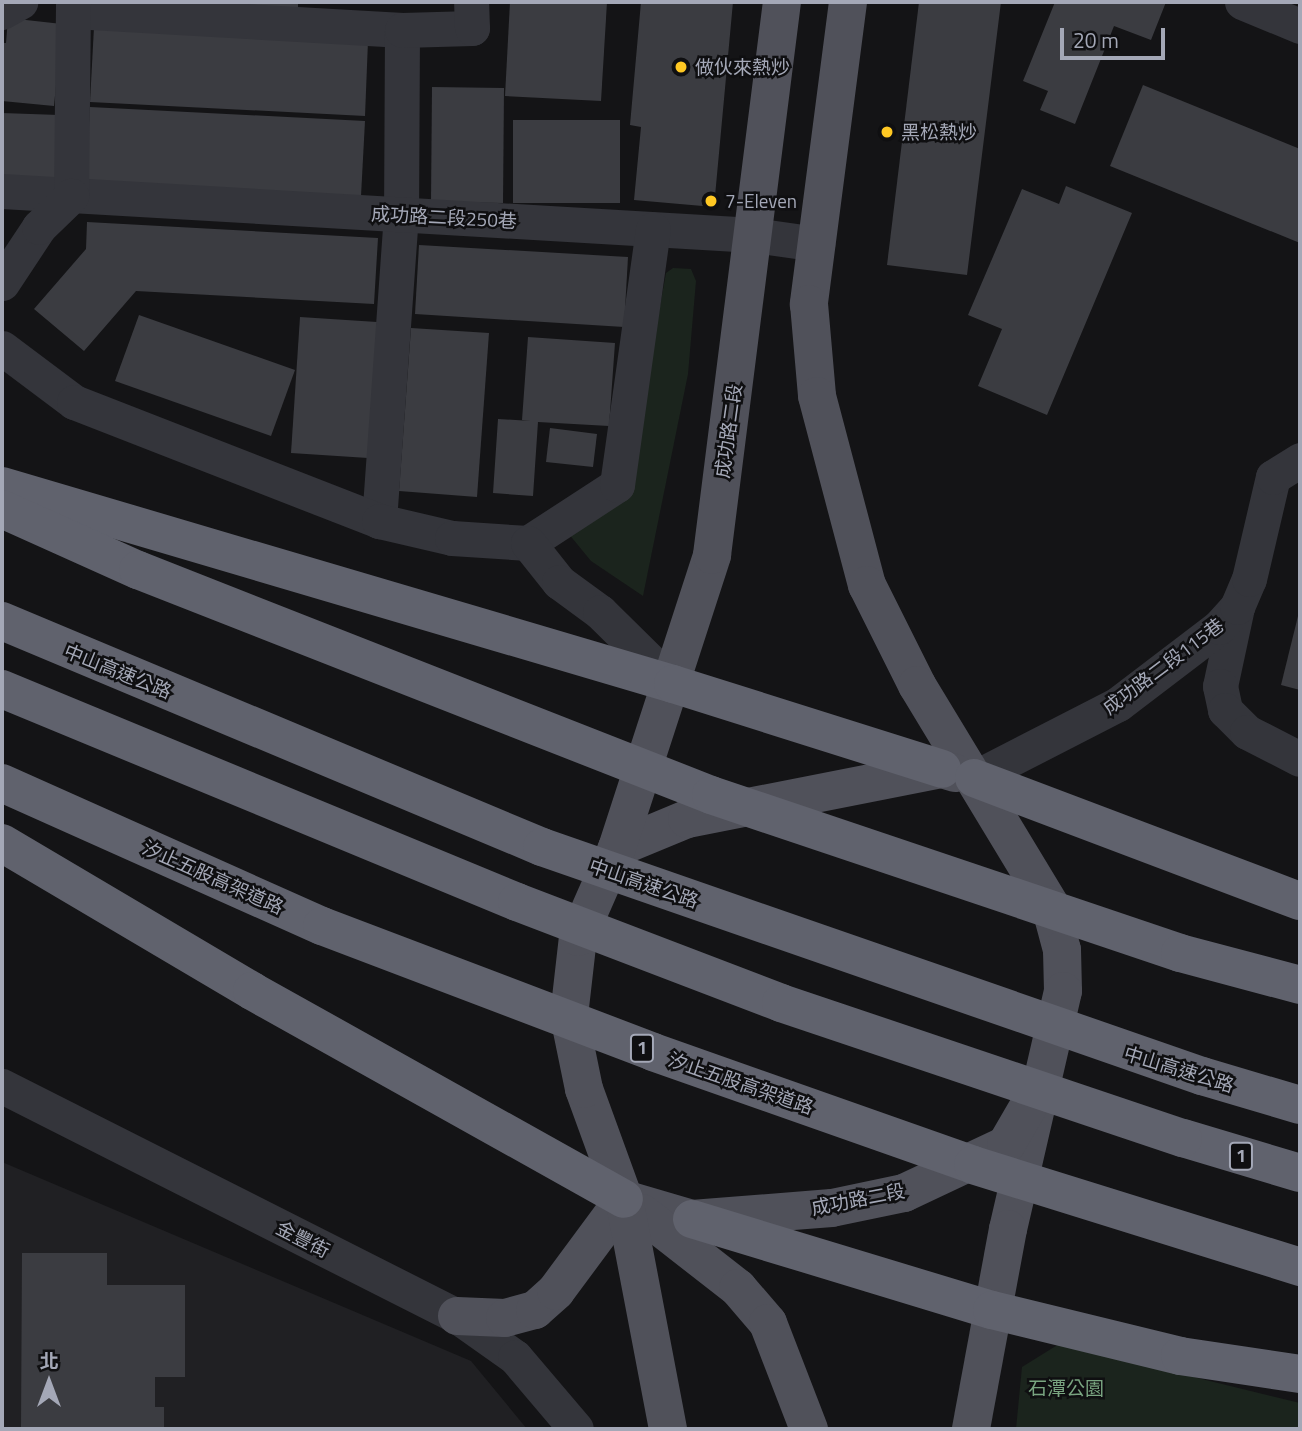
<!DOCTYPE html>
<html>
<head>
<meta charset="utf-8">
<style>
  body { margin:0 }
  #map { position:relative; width:1302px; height:1431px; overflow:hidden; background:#141416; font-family:"Titillium Web","Noto Sans TC",sans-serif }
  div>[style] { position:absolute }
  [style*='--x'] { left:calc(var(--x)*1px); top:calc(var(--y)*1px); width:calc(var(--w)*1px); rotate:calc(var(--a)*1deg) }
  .built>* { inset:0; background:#202023 }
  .green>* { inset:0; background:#1b241d }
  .building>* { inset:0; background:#3b3c41 }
  .minor>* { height:35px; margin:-17.5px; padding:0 17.5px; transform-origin:17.5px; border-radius:17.5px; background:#34353b }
  .major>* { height:38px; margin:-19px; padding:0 19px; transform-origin:19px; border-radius:19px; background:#50515a }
  .highway>* { height:38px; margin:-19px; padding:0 19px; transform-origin:19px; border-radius:19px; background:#60626d }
  .highway-bridge>* { height:38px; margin:-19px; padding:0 19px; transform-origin:19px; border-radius:19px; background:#60626d }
  .dots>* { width:19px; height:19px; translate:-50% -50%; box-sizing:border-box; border:4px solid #0f0f11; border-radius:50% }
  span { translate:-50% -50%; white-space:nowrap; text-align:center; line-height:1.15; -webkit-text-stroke:5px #0f0f11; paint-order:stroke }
  .shield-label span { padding:2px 5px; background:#0f0f11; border:2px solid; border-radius:5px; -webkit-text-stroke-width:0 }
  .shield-label { font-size:18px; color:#a4a8b7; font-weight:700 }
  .poi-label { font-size:19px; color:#a4a8b7 }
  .left { translate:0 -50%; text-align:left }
  .street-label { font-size:19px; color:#a4a8b7 }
  .park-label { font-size:19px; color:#79a480 }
  .frame { position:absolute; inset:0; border:4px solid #a4a8b7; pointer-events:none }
  .north { position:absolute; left:14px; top:1347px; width:70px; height:70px; -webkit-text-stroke:5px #0f0f11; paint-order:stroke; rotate:0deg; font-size:19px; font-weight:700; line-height:28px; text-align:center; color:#a4a8b7 }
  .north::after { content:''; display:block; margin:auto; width:24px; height:32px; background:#a4a8b7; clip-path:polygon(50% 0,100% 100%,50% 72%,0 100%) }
  .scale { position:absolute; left:1060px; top:28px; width:105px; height:32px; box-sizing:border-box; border:4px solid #a4a8b7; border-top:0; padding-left:9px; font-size:21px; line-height:24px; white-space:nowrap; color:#a4a8b7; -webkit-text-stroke:5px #0f0f11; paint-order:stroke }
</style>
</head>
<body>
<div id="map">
  <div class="built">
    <div style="clip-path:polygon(2px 1162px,471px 1361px,527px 1429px,2px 1429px)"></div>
  </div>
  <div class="green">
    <div style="clip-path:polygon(673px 268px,691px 269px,696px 281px,688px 374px,643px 596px,591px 561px,568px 533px,630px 473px,666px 273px)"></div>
    <div style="clip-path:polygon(1059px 1344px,1300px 1403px,1300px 1429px,1016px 1429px,1022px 1367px)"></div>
  </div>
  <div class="building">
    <div style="clip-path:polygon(159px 2px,298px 2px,298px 11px)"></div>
    <div style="clip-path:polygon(510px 2px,607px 2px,601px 101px,505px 96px)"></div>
    <div style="clip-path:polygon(641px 2px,733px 2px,714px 207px,634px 200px,641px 127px,630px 125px)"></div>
    <div style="clip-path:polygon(919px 2px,1001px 2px,967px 275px,887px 265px)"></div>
    <div style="clip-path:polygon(1055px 2px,1166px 2px,1151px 40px,1114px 26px,1075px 124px,1040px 110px,1048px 91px,1023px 81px)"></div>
    <div style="clip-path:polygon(8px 18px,62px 24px,54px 106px,2px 101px,2px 43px,6px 43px)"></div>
    <div style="clip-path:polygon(94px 27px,368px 41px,365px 116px,90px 102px)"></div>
    <div style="clip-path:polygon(1143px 85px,1300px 149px,1300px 243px,1110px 166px)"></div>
    <div style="clip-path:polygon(432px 87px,504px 88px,503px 203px,431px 202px)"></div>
    <div style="clip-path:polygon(90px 107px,365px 121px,361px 196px,86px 182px)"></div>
    <div style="clip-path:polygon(2px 113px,59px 115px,58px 178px,2px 176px)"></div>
    <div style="clip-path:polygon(513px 120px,620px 120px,620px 203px,513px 203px)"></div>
    <div style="clip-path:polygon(1066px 186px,1132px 213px,1047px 415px,978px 386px,1002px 329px,968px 315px,1022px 189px,1059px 204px)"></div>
    <div style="clip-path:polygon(87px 222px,378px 238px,374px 304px,136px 291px,84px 351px,34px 309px,86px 249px)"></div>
    <div style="clip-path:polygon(419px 245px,628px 257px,624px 327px,415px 314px)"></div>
    <div style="clip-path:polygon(139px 315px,295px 370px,271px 436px,115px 381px)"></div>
    <div style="clip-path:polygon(300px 317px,377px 322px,368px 458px,291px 453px)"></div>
    <div style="clip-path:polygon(411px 328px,489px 333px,477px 497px,399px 491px)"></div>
    <div style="clip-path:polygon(528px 337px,615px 343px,609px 426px,538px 422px,533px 496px,493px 493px,498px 419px,531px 421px,522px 420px)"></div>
    <div style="clip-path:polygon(550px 428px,597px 434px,593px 467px,546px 462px)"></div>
    <div style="clip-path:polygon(1299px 612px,1300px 612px,1300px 690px,1281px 685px)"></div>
    <div style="clip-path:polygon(22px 1253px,107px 1253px,107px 1285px,185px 1285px,185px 1377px,155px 1377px,155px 1407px,164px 1407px,164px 1429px,21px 1429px)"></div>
  </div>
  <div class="minor">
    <div style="--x:1242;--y:2;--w:63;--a:22.5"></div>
    <div style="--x:73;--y:11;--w:330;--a:3.3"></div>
    <div style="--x:402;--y:30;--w:184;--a:90.3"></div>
    <div style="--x:401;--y:214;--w:308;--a:94.1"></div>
    <div style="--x:2;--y:12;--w:21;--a:-29"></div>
    <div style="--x:402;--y:30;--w:70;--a:-1.6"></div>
    <div style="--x:472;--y:28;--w:26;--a:-92"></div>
    <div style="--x:2;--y:191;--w:753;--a:3.35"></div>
    <div style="--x:754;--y:235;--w:64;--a:8.1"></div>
    <div style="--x:71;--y:196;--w:194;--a:-89.4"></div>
    <div style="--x:2;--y:283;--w:67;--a:-56.5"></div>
    <div style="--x:39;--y:227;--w:45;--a:-44.1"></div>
    <div style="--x:2;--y:348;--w:90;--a:36.9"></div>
    <div style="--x:74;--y:402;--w:327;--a:21.3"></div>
    <div style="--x:379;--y:521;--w:75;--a:13.1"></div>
    <div style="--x:452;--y:538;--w:76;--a:3.8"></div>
    <div style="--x:528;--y:543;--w:106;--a:-33.1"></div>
    <div style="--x:617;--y:485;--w:258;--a:-82"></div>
    <div style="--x:528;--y:543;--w:50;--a:51.5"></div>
    <div style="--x:559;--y:582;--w:51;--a:36.2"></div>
    <div style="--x:600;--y:612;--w:103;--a:44.6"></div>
    <div style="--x:1237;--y:607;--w:81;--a:102.1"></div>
    <div style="--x:1220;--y:686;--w:25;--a:78"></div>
    <div style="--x:1225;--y:710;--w:31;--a:45"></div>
    <div style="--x:1247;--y:732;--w:59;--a:27"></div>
    <div style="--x:974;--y:778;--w:162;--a:-27.2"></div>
    <div style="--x:1118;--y:704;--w:127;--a:-37.3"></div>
    <div style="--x:1219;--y:627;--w:27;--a:-48"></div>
    <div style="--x:1237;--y:607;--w:30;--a:-67"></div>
    <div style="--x:1249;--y:579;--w:105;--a:-76.8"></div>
    <div style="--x:1273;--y:477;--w:32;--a:-32"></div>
    <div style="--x:2;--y:1086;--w:510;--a:26.82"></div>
    <div style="--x:457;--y:1316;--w:71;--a:35.3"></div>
    <div style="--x:515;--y:1357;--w:94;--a:49.7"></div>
  </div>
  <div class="major">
    <div style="--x:848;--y:2;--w:305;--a:97.4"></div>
    <div style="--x:809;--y:304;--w:92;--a:85"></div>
    <div style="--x:817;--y:396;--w:196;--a:75.2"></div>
    <div style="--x:867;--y:585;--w:112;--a:63.4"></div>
    <div style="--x:917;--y:685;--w:257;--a:58.8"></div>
    <div style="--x:1050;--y:905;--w:47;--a:75.1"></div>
    <div style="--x:1062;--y:950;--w:41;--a:88.6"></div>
    <div style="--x:1063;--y:991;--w:244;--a:103"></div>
    <div style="--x:1008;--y:1229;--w:203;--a:100.5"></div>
    <div style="--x:617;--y:848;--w:76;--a:-22.5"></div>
    <div style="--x:687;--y:819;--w:260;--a:-11.1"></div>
    <div style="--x:942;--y:769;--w:14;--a:17"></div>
    <div style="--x:624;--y:1199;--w:71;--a:16.4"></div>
    <div style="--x:692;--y:1219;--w:140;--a:-4.5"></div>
    <div style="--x:832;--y:1208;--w:74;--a:-11.8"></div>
    <div style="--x:904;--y:1193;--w:113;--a:-25.2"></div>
    <div style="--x:1006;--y:1145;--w:44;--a:-59.9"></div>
    <div style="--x:642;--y:1213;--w:122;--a:38"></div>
    <div style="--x:738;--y:1288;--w:46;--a:49.4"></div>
    <div style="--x:768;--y:1323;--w:114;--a:68.9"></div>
    <div style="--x:457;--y:1316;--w:48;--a:2.4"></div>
    <div style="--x:505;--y:1318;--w:31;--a:-15"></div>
    <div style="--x:535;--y:1310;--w:28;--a:-42"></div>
    <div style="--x:556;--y:1291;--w:114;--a:-53.5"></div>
    <div style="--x:668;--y:1429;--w:234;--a:-100.8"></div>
    <div style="--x:624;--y:1199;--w:117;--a:-110"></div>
    <div style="--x:584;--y:1089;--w:75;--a:-101.6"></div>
    <div style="--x:569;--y:1016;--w:80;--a:-83.5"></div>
    <div style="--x:578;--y:937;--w:97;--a:-66.3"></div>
    <div style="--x:617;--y:848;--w:308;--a:-72"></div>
    <div style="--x:712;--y:555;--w:557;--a:-82.79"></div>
  </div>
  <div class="highway">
    <div style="--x:2;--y:486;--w:700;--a:16.44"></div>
    <div style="--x:673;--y:684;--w:282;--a:17.5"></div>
    <div style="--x:2;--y:621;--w:585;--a:22.71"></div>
    <div style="--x:2;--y:689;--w:557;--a:22.47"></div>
    <div style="--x:974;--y:778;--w:348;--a:20.7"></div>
    <div style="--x:2;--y:843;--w:291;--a:30.6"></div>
    <div style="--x:252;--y:991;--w:426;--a:29.2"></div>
    <div style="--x:1202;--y:1076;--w:102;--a:16.5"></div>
    <div style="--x:1183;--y:1138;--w:122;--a:16.7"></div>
    <div style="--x:692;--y:1219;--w:313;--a:16.9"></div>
    <div style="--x:992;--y:1310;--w:194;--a:13.7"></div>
    <div style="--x:1180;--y:1356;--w:121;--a:8.5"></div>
  </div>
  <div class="highway-bridge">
    <div style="--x:2;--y:509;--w:149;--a:24.2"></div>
    <div style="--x:138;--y:570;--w:616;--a:21.44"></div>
    <div style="--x:711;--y:795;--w:495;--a:18.6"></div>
    <div style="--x:1180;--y:953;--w:124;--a:14.9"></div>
    <div style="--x:2;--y:783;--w:350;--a:24.1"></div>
    <div style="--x:322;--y:926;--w:354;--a:20.8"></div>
    <div style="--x:653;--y:1052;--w:339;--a:19.4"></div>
    <div style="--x:973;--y:1165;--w:343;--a:17.3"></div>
    <div style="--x:542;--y:847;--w:699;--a:19.14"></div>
    <div style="--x:517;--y:902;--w:283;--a:20.9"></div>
    <div style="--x:781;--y:1003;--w:424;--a:18.6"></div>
  </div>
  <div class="dots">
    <div style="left:681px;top:67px;background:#ffc823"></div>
    <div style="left:887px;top:132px;background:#ffc823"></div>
    <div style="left:711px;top:201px;background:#ffc823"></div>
  </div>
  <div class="shield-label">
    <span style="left:642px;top:1048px">1</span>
    <span style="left:1241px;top:1156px">1</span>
  </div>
  <div class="poi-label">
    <span class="left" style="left:695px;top:67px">做伙來熱炒</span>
    <span class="left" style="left:901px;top:132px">黑松熱炒</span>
    <span class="left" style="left:725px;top:201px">7-Eleven</span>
  </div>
  <div class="street-label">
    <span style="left:444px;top:217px;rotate:3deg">成功路二段250巷</span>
    <span style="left:728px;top:431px;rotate:-82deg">成功路二段</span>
    <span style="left:1163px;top:666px;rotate:-37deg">成功路二段115巷</span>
    <span style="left:118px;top:671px;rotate:22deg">中山高速公路</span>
    <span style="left:213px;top:877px;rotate:24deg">汐止五股高架道路</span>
    <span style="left:644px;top:883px;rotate:19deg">中山高速公路</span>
    <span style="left:1179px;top:1069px;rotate:17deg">中山高速公路</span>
    <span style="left:741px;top:1083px;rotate:19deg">汐止五股高架道路</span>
    <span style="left:858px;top:1199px;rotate:-11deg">成功路二段</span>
    <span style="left:303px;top:1239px;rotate:27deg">金豐街</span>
  </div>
  <div class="park-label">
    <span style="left:1066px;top:1388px">石潭公園</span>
  </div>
  <div class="frame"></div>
  <div class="north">北</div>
  <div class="scale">20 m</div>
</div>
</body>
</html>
